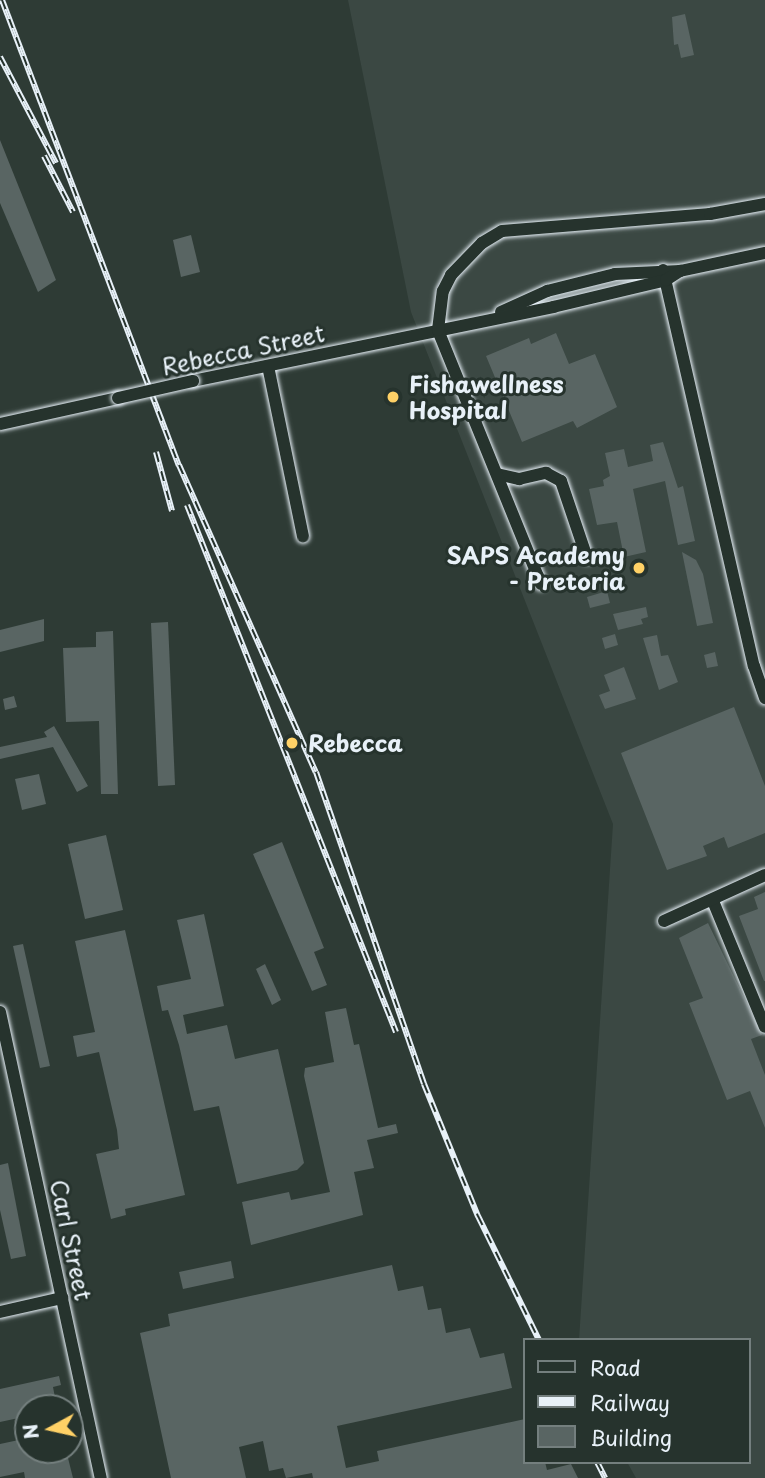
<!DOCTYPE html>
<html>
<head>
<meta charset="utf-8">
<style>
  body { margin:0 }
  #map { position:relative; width:765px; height:1478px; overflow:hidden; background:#2e3b35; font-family:"Playpen Sans",sans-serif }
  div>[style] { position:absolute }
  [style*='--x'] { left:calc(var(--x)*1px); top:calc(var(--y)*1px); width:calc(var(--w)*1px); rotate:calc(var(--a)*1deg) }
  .built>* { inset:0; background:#3b4843 }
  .building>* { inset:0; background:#596563 }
  .roads { filter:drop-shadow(0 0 2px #e8f1f8) drop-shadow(0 0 2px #e8f1f8) }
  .minor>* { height:12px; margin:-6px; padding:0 6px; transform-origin:6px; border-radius:6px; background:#26332d }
  .rail>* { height:6px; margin-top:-3px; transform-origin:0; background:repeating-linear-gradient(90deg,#26332d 0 10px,#e8f1f8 0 20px); box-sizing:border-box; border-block:2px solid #e8f1f8 }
  .bridges { filter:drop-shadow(0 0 2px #e8f1f8) drop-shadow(0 0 2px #e8f1f8) }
  .minor-bridge>* { height:12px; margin:-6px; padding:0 6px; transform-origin:6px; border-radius:6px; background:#26332d }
  .dots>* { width:19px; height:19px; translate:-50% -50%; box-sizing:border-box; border:4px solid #26332d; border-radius:50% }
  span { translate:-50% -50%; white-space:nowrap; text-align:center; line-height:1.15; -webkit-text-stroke:6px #26332d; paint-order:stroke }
  .street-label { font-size:23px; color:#e8f1f8 }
  .poi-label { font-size:23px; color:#e8f1f8; font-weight:700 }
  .left { translate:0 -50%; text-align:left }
  .right { translate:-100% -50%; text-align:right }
  .legend { position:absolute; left:523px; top:1338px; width:228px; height:126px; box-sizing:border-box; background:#26332d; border:2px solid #747f7e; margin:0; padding:9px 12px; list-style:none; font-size:21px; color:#e8f1f8 }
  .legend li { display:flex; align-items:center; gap:14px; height:35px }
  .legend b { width:35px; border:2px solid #747f7e }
  .north { position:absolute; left:14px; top:1394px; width:70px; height:70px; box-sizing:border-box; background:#26332d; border:2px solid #747f7e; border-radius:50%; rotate:262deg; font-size:19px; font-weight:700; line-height:28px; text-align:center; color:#e8f1f8 }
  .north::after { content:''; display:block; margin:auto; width:24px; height:32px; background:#ffd166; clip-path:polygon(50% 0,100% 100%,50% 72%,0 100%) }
</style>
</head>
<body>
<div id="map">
  <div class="built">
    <div style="clip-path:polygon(348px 0,765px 0,765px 1478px,636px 1478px,627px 1462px,749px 1462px,749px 1340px,579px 1340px,613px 824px,411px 312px)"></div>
  </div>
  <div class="building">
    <div style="clip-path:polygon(685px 14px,694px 55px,681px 58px,678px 44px,674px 45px,672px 17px)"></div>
    <div style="clip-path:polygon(0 140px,56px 280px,38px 292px,0 203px)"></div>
    <div style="clip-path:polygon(191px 235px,200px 272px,181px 277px,173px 240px)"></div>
    <div style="clip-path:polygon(556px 333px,569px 364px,595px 354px,617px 407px,577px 428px,573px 421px,522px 442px,486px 356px,529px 338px,531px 344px)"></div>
    <div style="clip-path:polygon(663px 442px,678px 488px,683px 486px,695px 541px,678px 545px,665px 481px,633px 489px,646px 552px,624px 557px,617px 522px,597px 525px,589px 489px,604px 486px,603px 480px,610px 476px,605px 453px,624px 449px,628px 467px,653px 461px,650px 445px)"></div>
    <div style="clip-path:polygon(682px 552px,696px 560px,703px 574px,713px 623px,697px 626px)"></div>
    <div style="clip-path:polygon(607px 591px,610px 603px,590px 608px,587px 597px)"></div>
    <div style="clip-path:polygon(646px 607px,648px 617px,641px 619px,643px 624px,618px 630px,613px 614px)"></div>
    <div style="clip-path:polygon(44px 619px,44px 641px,0 652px,0 630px)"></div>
    <div style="clip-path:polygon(168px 622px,175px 785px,158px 786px,151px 623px)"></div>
    <div style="clip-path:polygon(113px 631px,118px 794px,101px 794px,99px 721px,66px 722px,63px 648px,96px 647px,96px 632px)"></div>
    <div style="clip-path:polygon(615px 634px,618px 645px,605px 649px,602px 638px)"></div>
    <div style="clip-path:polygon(657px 635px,661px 656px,668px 655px,678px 682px,659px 690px,643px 638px)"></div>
    <div style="clip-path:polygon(715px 652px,718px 666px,707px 668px,704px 655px)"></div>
    <div style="clip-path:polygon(624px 667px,636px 699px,605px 709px,599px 695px,610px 691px,604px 675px)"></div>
    <div style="clip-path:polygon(14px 696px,17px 707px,5px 710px,3px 699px)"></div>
    <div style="clip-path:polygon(734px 707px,765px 786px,765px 833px,728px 848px,724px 837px,703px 846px,707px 856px,667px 870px,621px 753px)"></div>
    <div style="clip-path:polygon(54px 726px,88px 786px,77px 792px,53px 747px,0 759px,0 747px,47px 737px,44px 732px)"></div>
    <div style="clip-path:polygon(39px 774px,46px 804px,22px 810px,15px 779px)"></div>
    <div style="clip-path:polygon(106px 835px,123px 910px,85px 919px,68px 844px)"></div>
    <div style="clip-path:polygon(282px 842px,324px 948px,314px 952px,327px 985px,312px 991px,253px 854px)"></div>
    <div style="clip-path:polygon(765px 892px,765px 981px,764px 981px,739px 916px,758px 909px,754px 897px)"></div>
    <div style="clip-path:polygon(204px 914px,224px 1006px,183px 1015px,187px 1034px,227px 1025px,235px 1059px,278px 1049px,304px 1163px,297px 1170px,237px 1184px,219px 1106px,194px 1111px,179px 1045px,168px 1010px,162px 1011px,157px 986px,191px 979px,177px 920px)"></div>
    <div style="clip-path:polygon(708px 923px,762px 1035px,751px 1039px,765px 1075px,765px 1128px,750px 1091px,727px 1100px,689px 1003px,703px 998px,679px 938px)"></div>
    <div style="clip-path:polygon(125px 930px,185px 1195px,125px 1209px,126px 1215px,111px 1219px,96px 1154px,119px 1149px,117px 1130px,99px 1052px,77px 1057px,73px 1036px,95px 1032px,75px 941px)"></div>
    <div style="clip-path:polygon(23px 944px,50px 1066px,40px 1068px,13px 946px)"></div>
    <div style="clip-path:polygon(265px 964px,281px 1000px,272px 1005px,256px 969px)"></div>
    <div style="clip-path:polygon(346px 1008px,354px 1045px,359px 1044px,378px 1128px,396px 1124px,398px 1133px,367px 1140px,374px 1168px,354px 1172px,363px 1215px,251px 1245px,242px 1202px,289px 1192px,291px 1200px,330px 1192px,304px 1076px,305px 1068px,334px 1062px,325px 1012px)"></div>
    <div style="clip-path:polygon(8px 1163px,26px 1256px,11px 1259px,0 1210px,0 1165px)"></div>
    <div style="clip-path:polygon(231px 1261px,234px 1278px,183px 1289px,179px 1272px)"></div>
    <div style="clip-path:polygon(392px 1265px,398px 1291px,423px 1286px,428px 1310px,441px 1308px,446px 1333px,470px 1328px,480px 1358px,504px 1353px,512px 1388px,337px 1426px,346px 1468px,379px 1461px,377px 1451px,525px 1419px,525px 1462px,545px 1462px,547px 1470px,571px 1464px,578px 1478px,313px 1478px,312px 1473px,286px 1478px,283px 1468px,269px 1471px,263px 1441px,239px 1447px,246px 1478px,171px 1478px,140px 1333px,170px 1326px,168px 1314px)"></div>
    <div style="clip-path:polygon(59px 1376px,61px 1385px,53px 1387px,57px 1408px,28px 1408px,28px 1416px,0 1422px,0 1389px)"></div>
    <div style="clip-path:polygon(28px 1438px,28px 1450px,66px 1450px,73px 1478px,25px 1478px,24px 1472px,0 1477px,0 1444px)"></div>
  </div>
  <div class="roads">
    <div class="minor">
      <div style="--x:663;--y:270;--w:406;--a:77.1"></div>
      <div style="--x:754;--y:666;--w:34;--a:71"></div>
      <div style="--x:501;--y:312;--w:51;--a:-24.5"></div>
      <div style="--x:547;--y:291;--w:70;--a:-14"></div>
      <div style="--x:615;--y:274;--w:65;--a:-2.6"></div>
      <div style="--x:680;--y:271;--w:87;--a:-12"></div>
      <div style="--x:268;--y:366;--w:174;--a:78.4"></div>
      <div style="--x:193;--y:381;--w:368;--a:-11.6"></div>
      <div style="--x:553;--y:307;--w:116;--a:-13.4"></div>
      <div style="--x:666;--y:280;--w:17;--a:-33"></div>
      <div style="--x:0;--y:424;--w:121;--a:-12.4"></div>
      <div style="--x:497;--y:474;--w:23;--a:13"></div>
      <div style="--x:519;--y:479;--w:28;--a:-13"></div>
      <div style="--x:546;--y:473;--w:17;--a:28"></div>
      <div style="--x:561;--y:481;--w:81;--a:71.3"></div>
      <div style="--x:541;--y:584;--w:274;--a:-112.1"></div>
      <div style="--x:438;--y:330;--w:39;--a:-83"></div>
      <div style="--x:443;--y:291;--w:18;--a:-63"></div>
      <div style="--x:451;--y:275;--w:45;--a:-45.9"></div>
      <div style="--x:482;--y:243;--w:23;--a:-31"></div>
      <div style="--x:502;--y:231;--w:209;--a:-4.7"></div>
      <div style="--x:710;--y:214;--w:56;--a:-10.3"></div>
      <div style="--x:713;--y:901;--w:136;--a:67.6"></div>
      <div style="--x:664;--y:921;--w:111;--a:-24.5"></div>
      <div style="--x:0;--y:1012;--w:477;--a:77.8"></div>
      <div style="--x:0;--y:1312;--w:64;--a:-12.7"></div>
    </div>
  </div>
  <div class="rail">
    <div style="--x:2;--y:0;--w:498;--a:69.2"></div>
    <div style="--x:179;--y:465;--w:336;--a:66"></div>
    <div style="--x:316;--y:772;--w:330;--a:70.9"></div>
    <div style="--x:424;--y:1084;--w:143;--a:67.8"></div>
    <div style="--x:478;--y:1216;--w:138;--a:63.8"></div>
    <div style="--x:0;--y:57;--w:120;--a:62.2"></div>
    <div style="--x:44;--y:156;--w:63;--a:62.6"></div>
    <div style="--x:156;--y:452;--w:61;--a:74.8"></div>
    <div style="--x:187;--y:505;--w:567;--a:68.37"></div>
    <div style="--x:597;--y:1462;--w:18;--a:63"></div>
  </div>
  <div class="bridges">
    <div class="minor-bridge">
      <div style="--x:118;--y:398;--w:77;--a:-12.8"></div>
    </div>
  </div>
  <div class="dots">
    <div style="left:393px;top:397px;background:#ffd166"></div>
    <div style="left:639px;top:568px;background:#ffd166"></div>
    <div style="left:292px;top:743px;background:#ffd166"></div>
  </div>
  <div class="street-label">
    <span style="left:243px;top:350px;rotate:-12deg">Rebecca Street</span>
    <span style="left:71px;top:1240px;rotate:78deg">Carl Street</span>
  </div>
  <div class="poi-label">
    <span class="left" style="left:409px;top:397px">Fishawellness<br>Hospital</span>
    <span class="right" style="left:625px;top:568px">SAPS Academy<br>- Pretoria</span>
    <span class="left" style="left:308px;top:743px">Rebecca</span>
  </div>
  <ul class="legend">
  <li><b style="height:9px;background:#26332d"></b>Road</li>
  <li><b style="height:9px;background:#e8f1f8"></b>Railway</li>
  <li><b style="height:19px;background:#596563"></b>Building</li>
  </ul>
  <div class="north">N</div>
</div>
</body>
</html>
